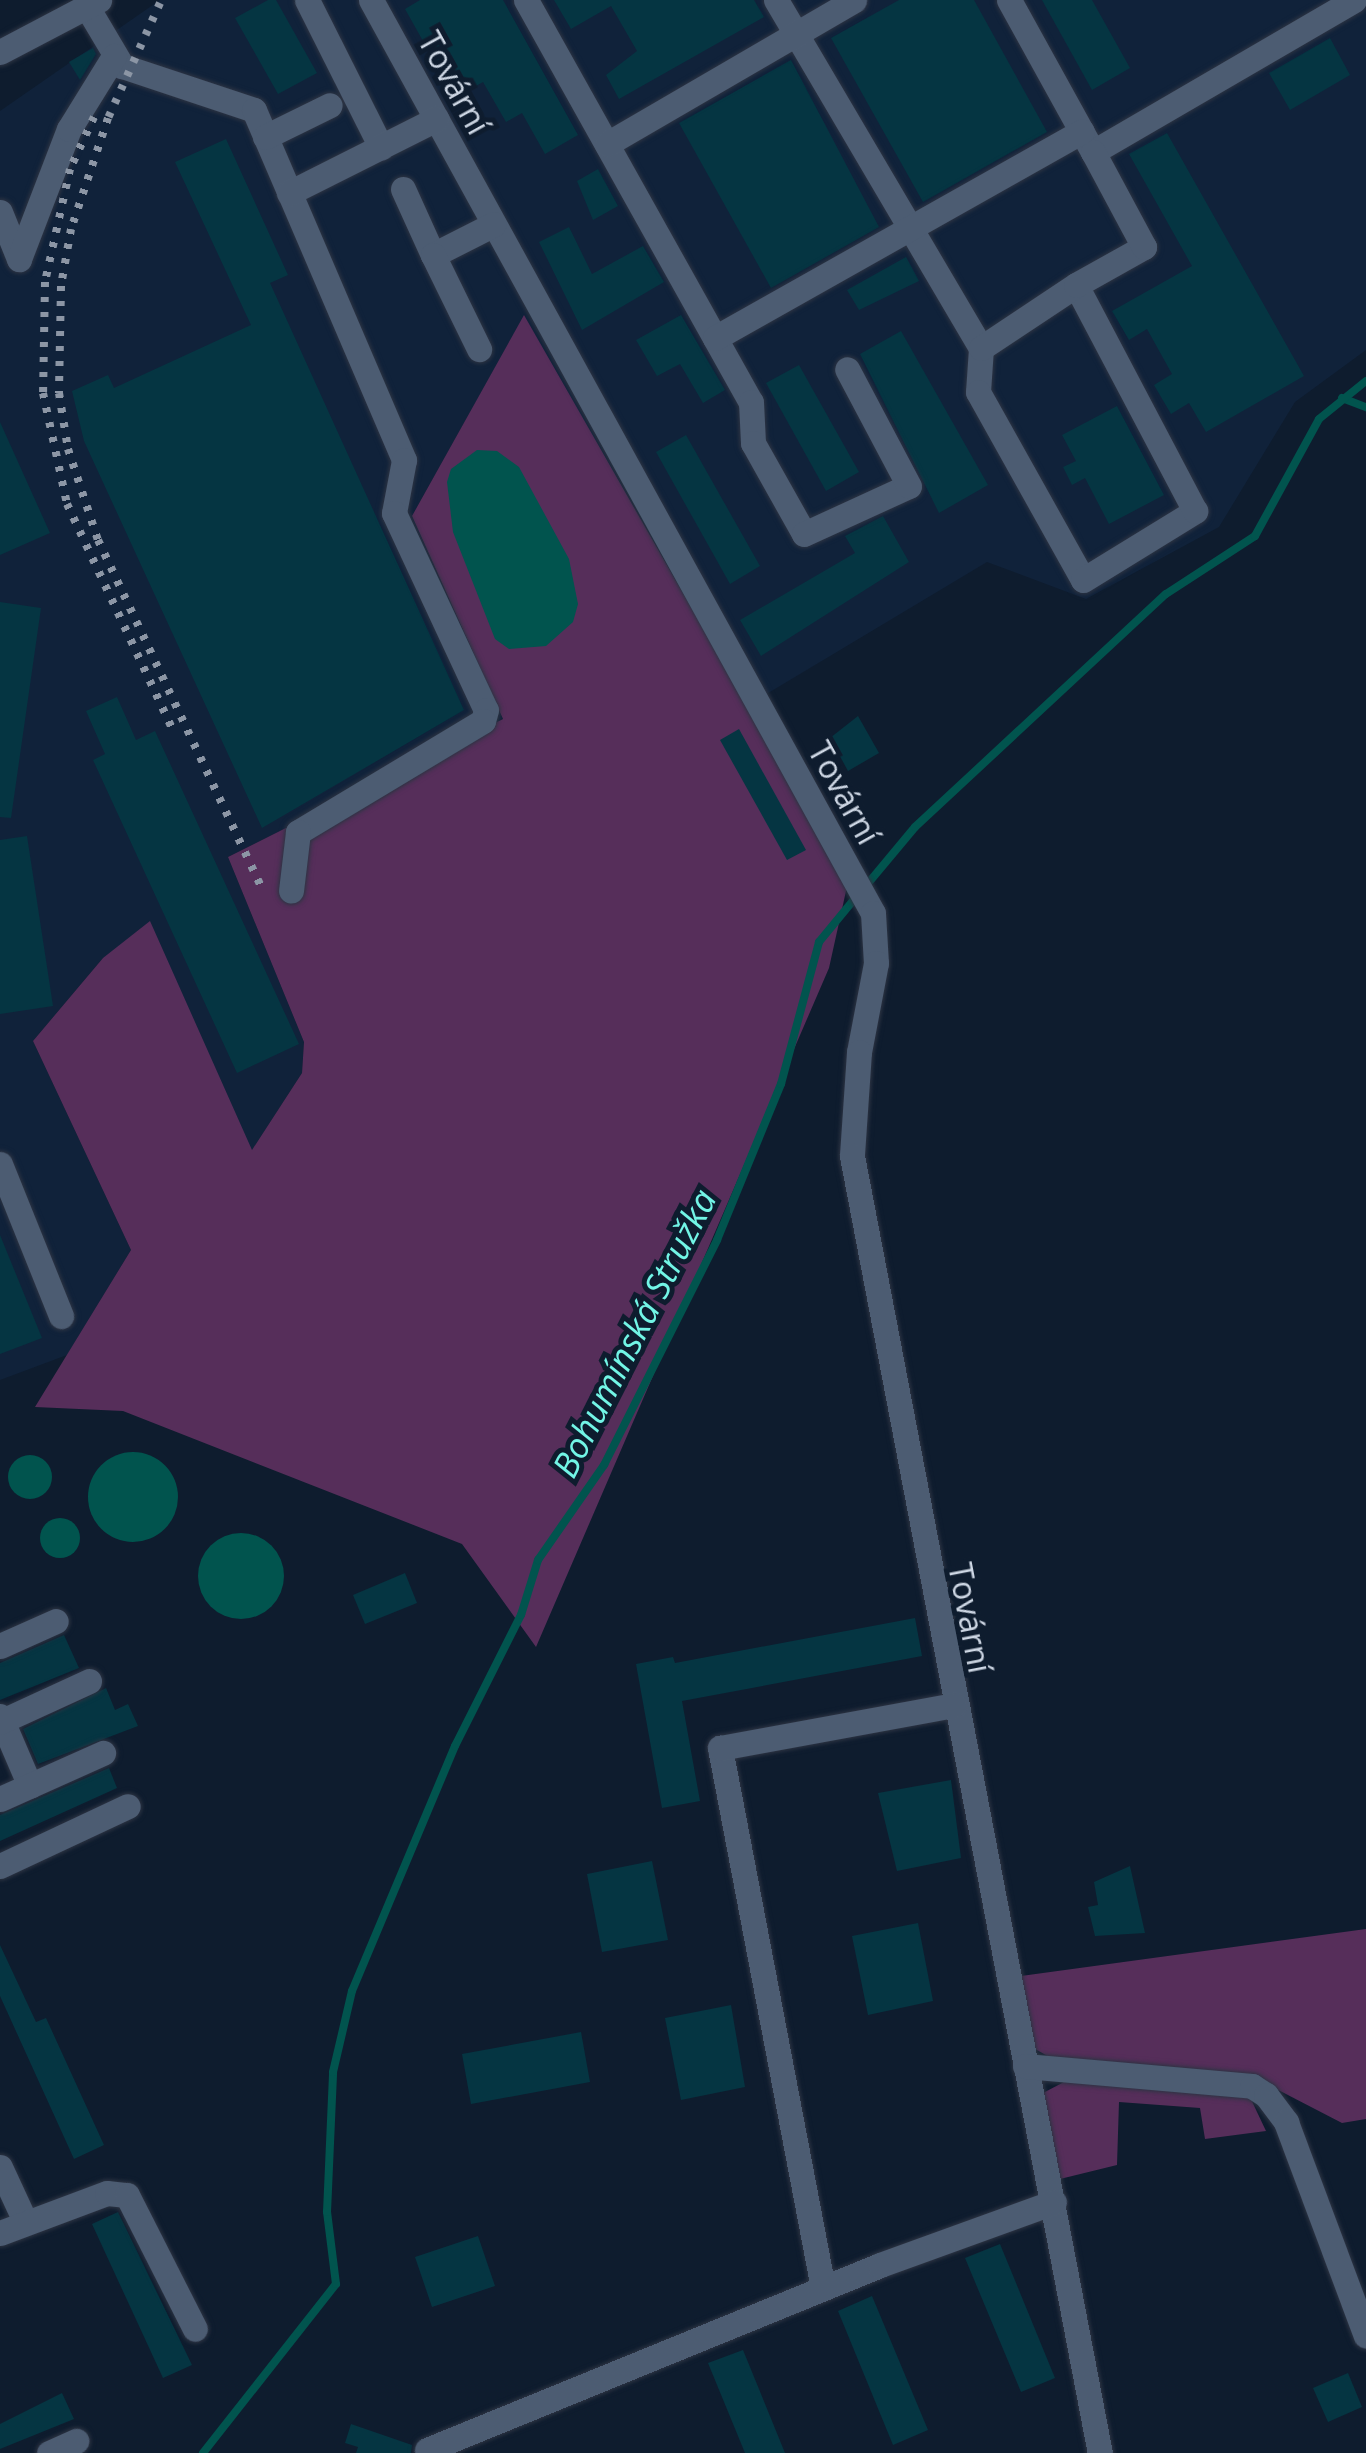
<!DOCTYPE html>
<html>
<head>
<meta charset="utf-8">
<style>
  body { margin:0 }
  #map { position:relative; width:1366px; height:2453px; overflow:hidden; background:#0e1c2e; font-family:"Open Sans",sans-serif }
  div>[style] { position:absolute }
  [style*='--x'] { left:calc(var(--x)*1px); top:calc(var(--y)*1px); width:calc(var(--w)*1px); rotate:calc(var(--a)*1deg) }
  .built>* { inset:0; background:#10223a }
  .forest>* { inset:0; background:#562e5a }
  .water>* { inset:0; background:#01544e }
  .round { border-radius:50% }
  .stream>* { height:8px; margin:-4px; padding:0 4px; transform-origin:4px; border-radius:4px; background:#01544e }
  .building>* { inset:0; background:#053542 }
  .roads { filter:drop-shadow(0 0 2px #2d3443) drop-shadow(0 0 2px #2d3443) }
  .minor>* { height:25px; margin:-12.5px; padding:0 12.5px; transform-origin:12.5px; border-radius:12.5px; background:#4c5c72 }
  .rail>* { height:8px; margin-top:-4px; transform-origin:0; background:repeating-linear-gradient(90deg,#8c96a5 0 5px,transparent 0 15px) }
  span { translate:-50% -50%; white-space:nowrap; text-align:center; line-height:1.15; -webkit-text-stroke:10px #0e1c2e; paint-order:stroke }
  .street-label { font-size:32px; color:#ced7e4 }
  .water-label { font-size:35px; color:#72f5e6; font-style:italic }
</style>
</head>
<body>
<div id="map">
  <div class="built">
    <div style="clip-path:polygon(160px 0,1366px 0,1366px 350px,1295px 402px,1219px 527px,1086px 599px,987px 562px,743px 708px,524px 316px,412px 516px,503px 719px,228px 857px,304px 1042px,302px 1073px,251px 1152px,103px 958px,33px 1041px,131px 1250px,67px 1355px,0 1380px,0 111px)"></div>
  </div>
  <div class="forest">
    <div style="clip-path:polygon(524px 315px,848px 882px,829px 968px,536px 1647px,462px 1544px,123px 1411px,35px 1407px,131px 1250px,33px 1041px,103px 958px,150px 921px,252px 1150px,302px 1073px,304px 1042px,228px 857px,503px 719px,412px 516px)"></div>
    <div style="clip-path:polygon(1366px 1929px,1366px 2119px,1342px 2123px,1257px 2079px,1062px 2064px,1035px 2049px,1021px 1976px)"></div>
    <div style="clip-path:polygon(1064px 2082px,1249px 2095px,1266px 2131px,1205px 2139px,1200px 2108px,1119px 2102px,1117px 2165px,1060px 2179px,1043px 2093px)"></div>
  </div>
  <div class="water">
    <div style="clip-path:polygon(477px 450px,497px 451px,519px 467px,569px 559px,578px 604px,573px 622px,546px 646px,509px 649px,495px 639px,453px 532px,447px 482px,451px 469px)"></div>
    <div class="round" style="left:88px;top:1452px;width:90px;height:90px"></div>
    <div class="round" style="left:8px;top:1455px;width:44px;height:44px"></div>
    <div class="round" style="left:40px;top:1518px;width:40px;height:40px"></div>
    <div class="round" style="left:198px;top:1533px;width:86px;height:86px"></div>
  </div>
  <div class="stream">
    <div style="--x:1342;--y:398;--w:26;--a:21"></div>
    <div style="--x:865;--y:887;--w:78;--a:-50.2"></div>
    <div style="--x:915;--y:827;--w:342;--a:-42.9"></div>
    <div style="--x:1166;--y:594;--w:106;--a:-33.1"></div>
    <div style="--x:1255;--y:536;--w:133;--a:-61.3"></div>
    <div style="--x:1319;--y:419;--w:60;--a:-39"></div>
    <div style="--x:203;--y:2453;--w:215;--a:-51.8"></div>
    <div style="--x:336;--y:2284;--w:73;--a:-97.1"></div>
    <div style="--x:327;--y:2212;--w:140;--a:-87.5"></div>
    <div style="--x:333;--y:2072;--w:83;--a:-76.8"></div>
    <div style="--x:352;--y:1991;--w:266;--a:-67.2"></div>
    <div style="--x:455;--y:1746;--w:147;--a:-63.3"></div>
    <div style="--x:521;--y:1615;--w:58;--a:-72.8"></div>
    <div style="--x:538;--y:1560;--w:116;--a:-55.2"></div>
    <div style="--x:604;--y:1465;--w:252;--a:-63.3"></div>
    <div style="--x:717;--y:1240;--w:169;--a:-67.7"></div>
    <div style="--x:781;--y:1084;--w:147;--a:-75"></div>
    <div style="--x:819;--y:942;--w:58;--a:-50.6"></div>
  </div>
  <div class="building">
    <div style="clip-path:polygon(268px 0,276px 0,317px 73px,278px 94px,235px 18px)"></div>
    <div style="clip-path:polygon(420px 0,503px 0,578px 135px,545px 154px,522px 113px,506px 122px,483px 82px,455px 98px,405px 9px)"></div>
    <div style="clip-path:polygon(554px 0,754px 0,764px 17px,619px 99px,606px 75px,637px 51px,611px 6px,571px 29px)"></div>
    <div style="clip-path:polygon(899px 0,974px 0,1047px 132px,923px 202px,831px 38px)"></div>
    <div style="clip-path:polygon(1042px 0,1092px 0,1130px 68px,1092px 90px)"></div>
    <div style="clip-path:polygon(1330px 38px,1350px 75px,1290px 110px,1269px 73px)"></div>
    <div style="clip-path:polygon(93px 48px,96px 54px,80px 80px,69px 62px)"></div>
    <div style="clip-path:polygon(791px 60px,879px 227px,771px 288px,679px 123px)"></div>
    <div style="clip-path:polygon(1167px 133px,1304px 376px,1206px 432px,1189px 403px,1171px 414px,1154px 385px,1172px 374px,1147px 329px,1129px 340px,1112px 311px,1192px 266px,1129px 154px)"></div>
    <div style="clip-path:polygon(226px 139px,288px 275px,270px 283px,464px 710px,262px 828px,84px 441px,72px 391px,108px 375px,114px 388px,251px 325px,175px 162px)"></div>
    <div style="clip-path:polygon(598px 169px,618px 206px,593px 220px,577px 181px)"></div>
    <div style="clip-path:polygon(569px 227px,592px 274px,643px 246px,664px 282px,582px 330px,539px 242px)"></div>
    <div style="clip-path:polygon(906px 257px,919px 281px,859px 310px,847px 290px)"></div>
    <div style="clip-path:polygon(681px 315px,725px 390px,703px 403px,680px 364px,657px 376px,636px 340px)"></div>
    <div style="clip-path:polygon(901px 331px,988px 485px,939px 513px,860px 354px)"></div>
    <div style="clip-path:polygon(799px 365px,859px 472px,826px 491px,766px 383px)"></div>
    <div style="clip-path:polygon(1117px 406px,1164px 495px,1109px 524px,1085px 478px,1072px 485px,1063px 467px,1076px 461px,1062px 435px)"></div>
    <div style="clip-path:polygon(0 422px,50px 533px,0 555px)"></div>
    <div style="clip-path:polygon(686px 435px,760px 566px,730px 584px,656px 452px)"></div>
    <div style="clip-path:polygon(883px 516px,909px 562px,761px 656px,740px 620px,855px 553px,845px 536px)"></div>
    <div style="clip-path:polygon(0 602px,41px 608px,11px 818px,0 817px)"></div>
    <div style="clip-path:polygon(117px 697px,136px 740px,155px 731px,299px 1044px,237px 1073px,93px 760px,105px 754px,86px 711px)"></div>
    <div style="clip-path:polygon(858px 716px,879px 753px,848px 771px,830px 738px)"></div>
    <div style="clip-path:polygon(739px 729px,806px 850px,787px 860px,720px 740px)"></div>
    <div style="clip-path:polygon(27px 836px,53px 1006px,0 1014px,0 840px)"></div>
    <div style="clip-path:polygon(0 1235px,42px 1338px,0 1354px)"></div>
    <div style="clip-path:polygon(405px 1573px,417px 1603px,365px 1624px,353px 1595px)"></div>
    <div style="clip-path:polygon(915px 1618px,922px 1656px,682px 1701px,700px 1801px,662px 1808px,636px 1664px,673px 1657px,675px 1663px)"></div>
    <div style="clip-path:polygon(64px 1635px,79px 1668px,0 1700px,0 1663px)"></div>
    <div style="clip-path:polygon(106px 1688px,115px 1710px,128px 1704px,138px 1726px,38px 1764px,23px 1729px)"></div>
    <div style="clip-path:polygon(109px 1768px,117px 1788px,0 1841px,0 1815px)"></div>
    <div style="clip-path:polygon(951px 1780px,961px 1858px,897px 1871px,878px 1793px)"></div>
    <div style="clip-path:polygon(652px 1861px,668px 1940px,602px 1952px,587px 1874px)"></div>
    <div style="clip-path:polygon(1130px 1866px,1145px 1933px,1095px 1936px,1088px 1907px,1098px 1905px,1094px 1882px)"></div>
    <div style="clip-path:polygon(918px 1923px,933px 2001px,868px 2015px,852px 1936px)"></div>
    <div style="clip-path:polygon(0 1945px,36px 2022px,46px 2018px,104px 2145px,74px 2159px,0 1996px)"></div>
    <div style="clip-path:polygon(731px 2005px,745px 2087px,681px 2100px,665px 2018px)"></div>
    <div style="clip-path:polygon(581px 2032px,590px 2082px,471px 2104px,462px 2054px)"></div>
    <div style="clip-path:polygon(118px 2212px,192px 2365px,163px 2378px,92px 2224px)"></div>
    <div style="clip-path:polygon(478px 2236px,495px 2286px,432px 2307px,415px 2257px)"></div>
    <div style="clip-path:polygon(1000px 2244px,1055px 2378px,1021px 2392px,965px 2258px)"></div>
    <div style="clip-path:polygon(872px 2296px,928px 2430px,893px 2445px,838px 2311px)"></div>
    <div style="clip-path:polygon(743px 2350px,761px 2394px,785px 2453px,745px 2453px,708px 2363px)"></div>
    <div style="clip-path:polygon(1348px 2373px,1362px 2407px,1328px 2422px,1313px 2388px)"></div>
    <div style="clip-path:polygon(62px 2393px,74px 2419px,0 2449px,0 2424px)"></div>
    <div style="clip-path:polygon(351px 2424px,412px 2445px,411px 2453px,356px 2453px,358px 2447px,345px 2443px)"></div>
  </div>
  <div class="roads">
    <div class="minor">
      <div style="--x:307;--y:0;--w:165;--a:63.3"></div>
      <div style="--x:371;--y:0;--w:1042;--a:61.2"></div>
      <div style="--x:873;--y:913;--w:50;--a:86.6"></div>
      <div style="--x:876;--y:963;--w:91;--a:100.8"></div>
      <div style="--x:859;--y:1052;--w:104;--a:93.9"></div>
      <div style="--x:852;--y:1156;--w:1320;--a:79.18"></div>
      <div style="--x:526;--y:0;--w:461;--a:60.8"></div>
      <div style="--x:751;--y:402;--w:41;--a:87.2"></div>
      <div style="--x:753;--y:443;--w:104;--a:60.7"></div>
      <div style="--x:804;--y:534;--w:115;--a:-24.6"></div>
      <div style="--x:909;--y:486;--w:132;--a:-117.9"></div>
      <div style="--x:776;--y:0;--w:404;--a:59.5"></div>
      <div style="--x:981;--y:348;--w:44;--a:93.9"></div>
      <div style="--x:978;--y:392;--w:215;--a:60.8"></div>
      <div style="--x:1083;--y:580;--w:132;--a:-31.6"></div>
      <div style="--x:1195;--y:511;--w:255;--a:-117.8"></div>
      <div style="--x:1076;--y:285;--w:114;--a:146.4"></div>
      <div style="--x:1009;--y:0;--w:174;--a:61.1"></div>
      <div style="--x:1093;--y:152;--w:302;--a:-30.2"></div>
      <div style="--x:87;--y:7;--w:69;--a:59.3"></div>
      <div style="--x:122;--y:66;--w:139;--a:18.4"></div>
      <div style="--x:254;--y:110;--w:381;--a:66.8"></div>
      <div style="--x:404;--y:460;--w:54;--a:100.7"></div>
      <div style="--x:394;--y:513;--w:217;--a:65"></div>
      <div style="--x:486;--y:710;--w:11;--a:105"></div>
      <div style="--x:483;--y:721;--w:216;--a:149"></div>
      <div style="--x:298;--y:832;--w:59;--a:96.8"></div>
      <div style="--x:0;--y:52;--w:112;--a:-27.7"></div>
      <div style="--x:265;--y:137;--w:72;--a:-26.2"></div>
      <div style="--x:607;--y:144;--w:286;--a:-30.2"></div>
      <div style="--x:403;--y:189;--w:72;--a:65.6"></div>
      <div style="--x:433;--y:255;--w:68;--a:-26.9"></div>
      <div style="--x:289;--y:193;--w:165;--a:-26.7"></div>
      <div style="--x:0;--y:212;--w:51;--a:68"></div>
      <div style="--x:19;--y:259;--w:139;--a:-69"></div>
      <div style="--x:69;--y:129;--w:86;--a:-58.3"></div>
      <div style="--x:433;--y:255;--w:105;--a:63.9"></div>
      <div style="--x:1076;--y:285;--w:78;--a:-29.2"></div>
      <div style="--x:1144;--y:247;--w:108;--a:-118.2"></div>
      <div style="--x:715;--y:338;--w:421;--a:-29.4"></div>
      <div style="--x:0;--y:1164;--w:164;--a:68.1"></div>
      <div style="--x:0;--y:1646;--w:61;--a:-24.1"></div>
      <div style="--x:0;--y:1716;--w:76;--a:66.8"></div>
      <div style="--x:0;--y:1722;--w:98;--a:-24.7"></div>
      <div style="--x:0;--y:1799;--w:113;--a:-24.1"></div>
      <div style="--x:0;--y:1866;--w:141;--a:-25.1"></div>
      <div style="--x:1025;--y:2066;--w:228;--a:5"></div>
      <div style="--x:1252;--y:2086;--w:17;--a:33"></div>
      <div style="--x:1266;--y:2095;--w:34;--a:53"></div>
      <div style="--x:1286;--y:2122;--w:228;--a:69.5"></div>
      <div style="--x:0;--y:2167;--w:60;--a:65.2"></div>
      <div style="--x:0;--y:2233;--w:114;--a:-20.5"></div>
      <div style="--x:107;--y:2193;--w:20;--a:6"></div>
      <div style="--x:127;--y:2195;--w:150;--a:63.1"></div>
      <div style="--x:823;--y:2288;--w:550;--a:-100.8"></div>
      <div style="--x:720;--y:1748;--w:238;--a:-10.4"></div>
      <div style="--x:427;--y:2450;--w:489;--a:-22.2"></div>
      <div style="--x:880;--y:2265;--w:185;--a:-19.9"></div>
      <div style="--x:49;--y:2453;--w:30;--a:-24"></div>
    </div>
  </div>
  <div class="rail">
    <div style="--x:160;--y:3;--w:126;--a:114.3"></div>
    <div style="--x:108;--y:118;--w:117;--a:108.4"></div>
    <div style="--x:71;--y:229;--w:58;--a:100"></div>
    <div style="--x:61;--y:286;--w:107;--a:91.1"></div>
    <div style="--x:59;--y:393;--w:57;--a:80.9"></div>
    <div style="--x:68;--y:449;--w:96;--a:71.8"></div>
    <div style="--x:98;--y:540;--w:389;--a:64.8"></div>
    <div style="--x:94;--y:117;--w:57;--a:114.8"></div>
    <div style="--x:70;--y:169;--w:116;--a:102.5"></div>
    <div style="--x:45;--y:282;--w:111;--a:91"></div>
    <div style="--x:43;--y:393;--w:114;--a:77.8"></div>
    <div style="--x:67;--y:504;--w:252;--a:64.9"></div>
  </div>
  <div class="street-label">
    <span style="left:454px;top:83px;rotate:61deg">Tovární</span>
    <span style="left:844px;top:793px;rotate:61deg">Tovární</span>
    <span style="left:970px;top:1618px;rotate:79deg">Tovární</span>
  </div>
  <div class="water-label">
    <span style="left:634px;top:1333px;rotate:-63deg">Bohumínská Stružka</span>
  </div>
</div>
</body>
</html>
